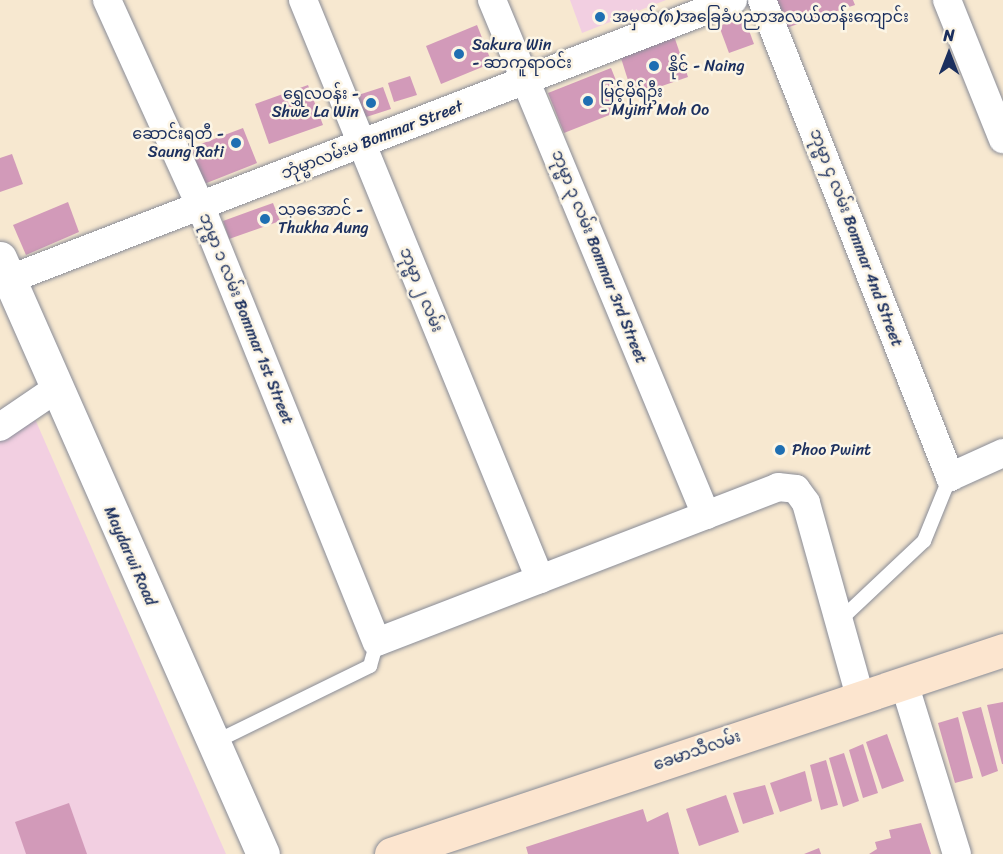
<!DOCTYPE html>
<html>
<head>
<meta charset="utf-8">
<style>
  body { margin:0 }
  #map { position:relative; width:1003px; height:854px; overflow:hidden; background:#f7e8d0; font-family:Sriracha,"Noto Sans Myanmar",sans-serif }
  div>[style] { position:absolute }
  [style*='--x'] { left:calc(var(--x)*1px); top:calc(var(--y)*1px); width:calc(var(--w)*1px); rotate:calc(var(--a)*1deg) }
  .built>* { inset:0; background:#f2cfe1 }
  .building>* { inset:0; background:#d29ab9 }
  .roads { filter:drop-shadow(0 0 2px #898c97) drop-shadow(0 0 2px #898c97) }
  .service>* { height:14px; margin:-7px; padding:0 7px; transform-origin:7px; border-radius:7px; background:#fff }
  .minor>* { height:28px; margin:-14px; padding:0 14px; transform-origin:14px; border-radius:14px; background:#fff }
  .tertiary>* { height:33px; margin:-16.5px; padding:0 16.5px; transform-origin:16.5px; border-radius:16.5px; background:#fff }
  .secondary>* { height:33px; margin:-16.5px; padding:0 16.5px; transform-origin:16.5px; border-radius:16.5px; background:#fce5cf }
  .dots>* { width:16px; height:16px; translate:-50% -50%; box-sizing:border-box; border:3px solid #fcf5e5; border-radius:50% }
  span { translate:-50% -50%; white-space:nowrap; text-align:center; line-height:1.15; -webkit-text-stroke:5px #fcf5e5; paint-order:stroke }
  .poi-label { font-size:16px; color:#1b2f5e }
  .left { translate:0 -50%; text-align:left }
  .right { translate:-100% -50%; text-align:right }
  .street-label { font-size:16px; color:#1b2f5e }
  .north { position:absolute; left:919px; top:24px; width:60px; height:60px; -webkit-text-stroke:4px #fcf5e5; paint-order:stroke; rotate:0deg; font-size:16px; font-weight:700; line-height:24px; text-align:center; color:#1b2f5e }
  .north::after { content:''; display:block; margin:auto; width:21px; height:27px; background:#1b2f5e; clip-path:polygon(50% 0,100% 100%,50% 72%,0 100%) }
</style>
</head>
<body>
<div id="map">
  <div class="built">
    <div style="clip-path:polygon(570px 0,666px 0,582px 33px)"></div>
    <div style="clip-path:polygon(24px 394px,226px 854px,0 854px,0 410px)"></div>
  </div>
  <div class="building">
    <div style="clip-path:polygon(776px 0,853px 0,855px 5px,786px 28px)"></div>
    <div style="clip-path:polygon(744px 17px,754px 44px,729px 53px,719px 26px)"></div>
    <div style="clip-path:polygon(477px 25px,492px 63px,441px 84px,426px 46px)"></div>
    <div style="clip-path:polygon(674px 36px,688px 77px,633px 96px,620px 55px)"></div>
    <div style="clip-path:polygon(611px 68px,627px 108px,564px 133px,548px 93px)"></div>
    <div style="clip-path:polygon(410px 76px,417px 95px,394px 102px,388px 83px)"></div>
    <div style="clip-path:polygon(308px 85px,323px 125px,269px 144px,255px 104px)"></div>
    <div style="clip-path:polygon(383px 87px,391px 109px,360px 119px,352px 97px)"></div>
    <div style="clip-path:polygon(243px 128px,257px 163px,199px 186px,185px 150px)"></div>
    <div style="clip-path:polygon(12px 154px,23px 184px,0 192px,0 158px)"></div>
    <div style="clip-path:polygon(68px 202px,79px 232px,26px 255px,13px 225px)"></div>
    <div style="clip-path:polygon(273px 203px,280px 221px,229px 239px,223px 221px)"></div>
    <div style="clip-path:polygon(1003px 702px,1003px 764px,1002px 764px,987px 705px)"></div>
    <div style="clip-path:polygon(981px 707px,998px 771px,982px 777px,962px 712px)"></div>
    <div style="clip-path:polygon(958px 717px,973px 778px,955px 783px,938px 723px)"></div>
    <div style="clip-path:polygon(887px 734px,904px 781px,882px 789px,866px 742px)"></div>
    <div style="clip-path:polygon(863px 744px,878px 793px,863px 798px,849px 750px)"></div>
    <div style="clip-path:polygon(844px 753px,859px 801px,843px 807px,829px 758px)"></div>
    <div style="clip-path:polygon(826px 760px,838px 805px,821px 810px,810px 765px)"></div>
    <div style="clip-path:polygon(805px 771px,812px 801px,780px 812px,770px 783px)"></div>
    <div style="clip-path:polygon(765px 785px,774px 814px,743px 824px,733px 793px)"></div>
    <div style="clip-path:polygon(726px 795px,739px 832px,699px 846px,686px 809px)"></div>
    <div style="clip-path:polygon(69px 803px,87px 854px,26px 854px,15px 822px)"></div>
    <div style="clip-path:polygon(643px 809px,647px 822px,668px 812px,679px 854px,528px 854px,526px 847px)"></div>
    <div style="clip-path:polygon(921px 823px,931px 854px,869px 854px,877px 849px,875px 842px,891px 838px,889px 830px)"></div>
    <div style="clip-path:polygon(819px 848px,821px 854px,804px 854px)"></div>
  </div>
  <div class="roads">
    <div class="service">
      <div style="--x:839;--y:621;--w:117;--a:-43.3"></div>
      <div style="--x:924;--y:541;--w:69;--a:-67.9"></div>
      <div style="--x:213;--y:743;--w:175;--a:-26.1"></div>
      <div style="--x:370;--y:666;--w:25;--a:-74"></div>
    </div>
    <div class="minor">
      <div style="--x:107;--y:0;--w:225;--a:65.6"></div>
      <div style="--x:200;--y:205;--w:471;--a:68"></div>
      <div style="--x:377;--y:642;--w:430;--a:-21.1"></div>
      <div style="--x:778;--y:487;--w:18;--a:6"></div>
      <div style="--x:796;--y:489;--w:17;--a:54"></div>
      <div style="--x:806;--y:503;--w:200;--a:74.4"></div>
      <div style="--x:303;--y:0;--w:626;--a:67.74"></div>
      <div style="--x:492;--y:0;--w:558;--a:67.44"></div>
      <div style="--x:762;--y:0;--w:513;--a:68.49"></div>
      <div style="--x:950;--y:477;--w:58;--a:-24.4"></div>
      <div style="--x:947;--y:0;--w:150;--a:68.1"></div>
      <div style="--x:10;--y:279;--w:775;--a:-21.1"></div>
      <div style="--x:0;--y:427;--w:68;--a:-34.2"></div>
      <div style="--x:904;--y:683;--w:179;--a:72.8"></div>
    </div>
    <div class="tertiary">
      <div style="--x:0;--y:258;--w:651;--a:66.19"></div>
    </div>
    <div class="secondary">
      <div style="--x:391;--y:854;--w:645;--a:-18.43"></div>
    </div>
  </div>
  <div class="dots">
    <div style="left:600px;top:17px;background:#1f6fb2"></div>
    <div style="left:459px;top:54px;background:#1f6fb2"></div>
    <div style="left:654px;top:66px;background:#1f6fb2"></div>
    <div style="left:588px;top:101px;background:#1f6fb2"></div>
    <div style="left:371px;top:103px;background:#1f6fb2"></div>
    <div style="left:236px;top:143px;background:#1f6fb2"></div>
    <div style="left:265px;top:219px;background:#1f6fb2"></div>
    <div style="left:780px;top:450px;background:#1f6fb2"></div>
  </div>
  <div class="poi-label">
    <span class="left" style="left:612px;top:17px">အမှတ်(၈)အခြေခံပညာအလယ်တန်းကျောင်း</span>
    <span class="left" style="left:472px;top:54px">Sakura Win<br>- ဆာကူရာဝင်း</span>
    <span class="left" style="left:668px;top:66px">နိုင် - Naing</span>
    <span class="left" style="left:600px;top:101px">မြင့်မိုရ်ဦး<br>- Myint Moh Oo</span>
    <span class="right" style="left:359px;top:103px">ရွှေလဝန်း -<br>Shwe La Win</span>
    <span class="right" style="left:224px;top:143px">ဆောင်းရတီ -<br>Saung Rati</span>
    <span class="left" style="left:278px;top:219px">သုခအောင် -<br>Thukha Aung</span>
    <span class="left" style="left:792px;top:450px">Phoo Pwint</span>
  </div>
  <div class="street-label">
    <span style="left:372px;top:140px;rotate:-21deg">ဘုံမ္မာလမ်းမ Bommar Street</span>
    <span style="left:856px;top:238px;rotate:69deg">ဘုမ္မာ ၄ လမ်း Bommar 4nd Street</span>
    <span style="left:599px;top:257px;rotate:68deg">ဘုမ္မာ ၃ လမ်း Bommar 3rd Street</span>
    <span style="left:421px;top:290px;rotate:68deg">ဘုမ္မာ ၂ လမ်း</span>
    <span style="left:246px;top:319px;rotate:68deg">ဘုမ္မာ ၁ လမ်း Bommar 1st Street</span>
    <span style="left:130px;top:556px;rotate:66deg">Maydarwi Road</span>
    <span style="left:697px;top:751px;rotate:-19deg">ခေမာသီလမ်း</span>
  </div>
  <div class="north">N</div>
</div>
</body>
</html>
